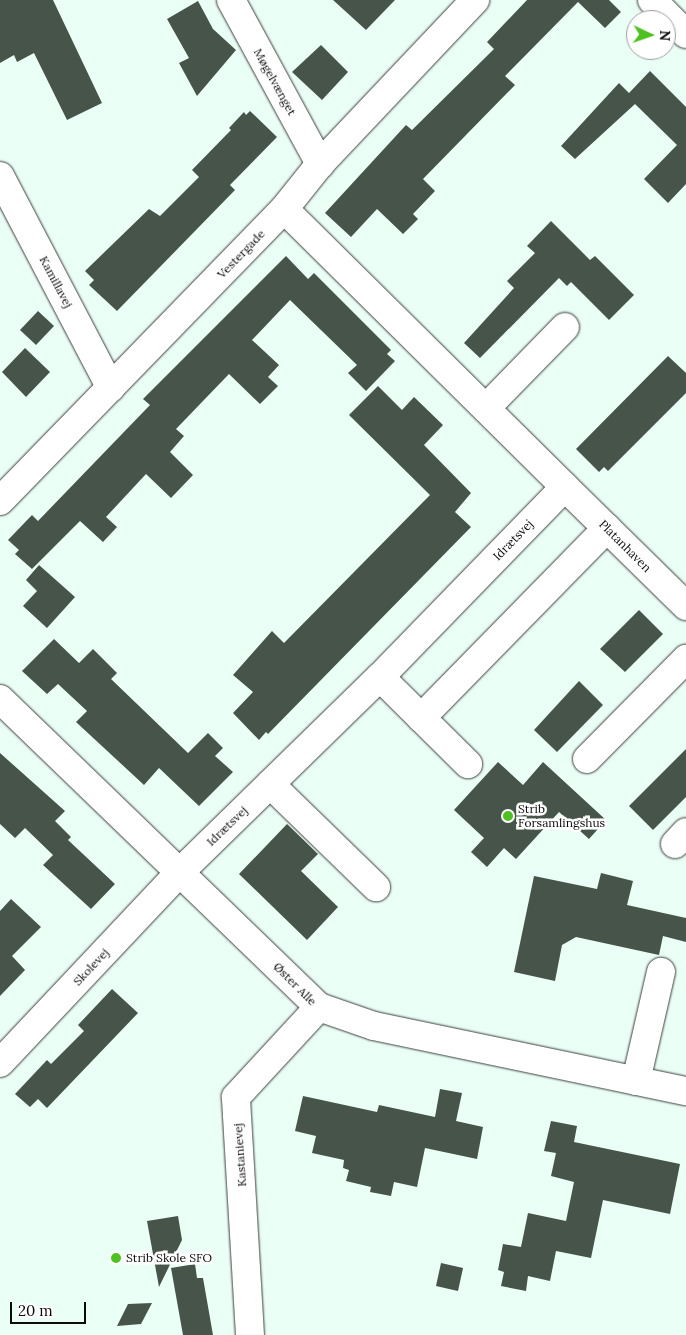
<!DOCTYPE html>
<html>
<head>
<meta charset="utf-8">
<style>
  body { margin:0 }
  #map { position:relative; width:686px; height:1335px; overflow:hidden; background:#eafff6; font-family:Lora,serif }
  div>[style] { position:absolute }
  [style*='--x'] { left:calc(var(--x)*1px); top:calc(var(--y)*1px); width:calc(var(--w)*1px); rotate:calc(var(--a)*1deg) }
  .building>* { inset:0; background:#475449 }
  .roads { filter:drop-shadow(0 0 1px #3e3e3e) drop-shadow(0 0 1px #3e3e3e) }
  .minor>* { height:28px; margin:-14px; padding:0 14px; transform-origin:14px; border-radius:14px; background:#fff }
  .dots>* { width:14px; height:14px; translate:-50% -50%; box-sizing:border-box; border:2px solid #fff; border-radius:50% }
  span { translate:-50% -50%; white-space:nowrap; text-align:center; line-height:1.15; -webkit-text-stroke:5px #fff; paint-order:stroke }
  .street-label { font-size:12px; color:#0b0b0b }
  .poi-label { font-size:12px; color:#0b0b0b }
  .left { translate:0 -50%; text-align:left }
  .north { position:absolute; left:626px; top:10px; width:50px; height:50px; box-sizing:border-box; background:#fff; border:1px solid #9d9d9d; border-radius:50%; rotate:93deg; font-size:14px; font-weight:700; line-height:20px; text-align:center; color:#0b0b0b }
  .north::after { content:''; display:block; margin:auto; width:18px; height:22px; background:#4ec01f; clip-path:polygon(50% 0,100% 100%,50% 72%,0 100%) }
  .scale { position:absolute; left:10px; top:1302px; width:76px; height:22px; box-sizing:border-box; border:2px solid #0b0b0b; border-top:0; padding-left:6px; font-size:15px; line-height:18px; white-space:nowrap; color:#0b0b0b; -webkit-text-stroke:4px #fff; paint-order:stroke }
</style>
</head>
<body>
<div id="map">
  <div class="building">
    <div style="clip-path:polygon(0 0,53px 0,102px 103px,67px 120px,34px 53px,17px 62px,14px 55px,0 63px)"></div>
    <div style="clip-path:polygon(333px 0,395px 0,366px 30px)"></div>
    <div style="clip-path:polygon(527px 0,609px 0,621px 12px,605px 28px,578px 2px,505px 76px,515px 85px,423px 179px,435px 191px,413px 214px,418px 219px,403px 234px,377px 209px,351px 237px,325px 213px,406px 125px,412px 130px,494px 49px,487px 42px)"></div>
    <div style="clip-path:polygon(198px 1px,213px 29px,236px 50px,197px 96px,179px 63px,189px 58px,167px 19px)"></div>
    <div style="clip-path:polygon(321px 45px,348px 72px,322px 100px,292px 72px)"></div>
    <div style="clip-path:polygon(650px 71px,686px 107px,686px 184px,668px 203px,644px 179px,677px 145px,635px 104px,575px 159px,561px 146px,619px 83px,629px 93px)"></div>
    <div style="clip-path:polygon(250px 111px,277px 137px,230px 185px,235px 190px,117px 311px,89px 285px,94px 280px,85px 271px,149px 209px,160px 216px,199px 177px,192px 170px,231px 130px,229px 128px,244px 112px,246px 115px)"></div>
    <div style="clip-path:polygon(551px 221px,590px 260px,595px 256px,634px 295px,609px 320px,571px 282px,567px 286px,559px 278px,480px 358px,464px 343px,514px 288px,507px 281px,535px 253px,527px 246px)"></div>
    <div style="clip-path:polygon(286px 256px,308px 279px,314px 273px,391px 350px,387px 354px,395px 361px,366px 391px,348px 373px,357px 365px,290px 300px,252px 340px,279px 365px,268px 377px,278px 386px,260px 404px,229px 374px,176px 429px,184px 436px,170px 452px,193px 475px,171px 498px,146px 474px,106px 517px,117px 527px,103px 542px,80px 521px,32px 569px,15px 554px,19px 550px,8px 540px,32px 515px,38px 521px,150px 405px,143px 399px)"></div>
    <div style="clip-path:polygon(38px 311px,54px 326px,36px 345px,20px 330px)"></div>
    <div style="clip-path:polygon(25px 348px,50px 372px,26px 397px,2px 372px)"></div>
    <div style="clip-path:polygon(668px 356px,686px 373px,686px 393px,608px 471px,604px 467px,599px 472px,576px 449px)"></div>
    <div style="clip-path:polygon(378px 386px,402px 410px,414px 397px,443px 425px,424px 445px,471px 493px,455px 512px,471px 527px,268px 734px,266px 732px,259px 740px,233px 713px,253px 692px,233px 675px,272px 631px,284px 643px,430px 495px,349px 415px)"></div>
    <div style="clip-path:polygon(39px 565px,75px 597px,47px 628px,23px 606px,37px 591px,26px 580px)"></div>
    <div style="clip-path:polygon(639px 610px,663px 634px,625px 672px,600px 649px)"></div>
    <div style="clip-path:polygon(54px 639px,79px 663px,93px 649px,117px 673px,111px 679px,188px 753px,208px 733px,223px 748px,215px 756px,233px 772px,199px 806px,159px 768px,144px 785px,76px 722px,87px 711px,58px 684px,47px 694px,22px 671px)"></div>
    <div style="clip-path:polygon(579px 681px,603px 705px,557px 752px,534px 730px)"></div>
    <div style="clip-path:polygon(686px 749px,686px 797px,653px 830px,629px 806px)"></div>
    <div style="clip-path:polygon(0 753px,65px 811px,55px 821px,71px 837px,68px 840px,115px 884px,91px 909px,43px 865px,53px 855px,25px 828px,15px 838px,0 824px)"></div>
    <div style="clip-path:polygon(498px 762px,523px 785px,543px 762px,606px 820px,589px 839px,559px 812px,516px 859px,504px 848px,487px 867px,471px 852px,484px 838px,454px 810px)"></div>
    <div style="clip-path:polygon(287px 824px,318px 854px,301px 871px,338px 907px,307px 940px,239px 874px)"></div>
    <div style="clip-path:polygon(601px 873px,633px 881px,627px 905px,686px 918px,686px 942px,663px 936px,659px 955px,576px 937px,562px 945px,555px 981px,514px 972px,534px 876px,597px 889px)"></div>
    <div style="clip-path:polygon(11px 899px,41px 927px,12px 956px,25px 970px,0 996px,0 911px)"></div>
    <div style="clip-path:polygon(112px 989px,138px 1013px,47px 1108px,38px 1099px,30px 1107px,15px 1094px,47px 1060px,51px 1064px,84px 1031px,78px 1025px)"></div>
    <div style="clip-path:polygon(440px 1089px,462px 1093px,456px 1121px,483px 1127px,477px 1159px,425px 1148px,417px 1187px,394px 1182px,391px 1196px,370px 1192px,371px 1187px,346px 1181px,349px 1170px,343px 1168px,344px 1160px,312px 1153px,316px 1136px,295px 1131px,303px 1096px,377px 1112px,379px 1105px,435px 1117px)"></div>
    <div style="clip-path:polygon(551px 1121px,577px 1126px,574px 1142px,680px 1164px,670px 1214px,603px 1200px,591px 1258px,556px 1251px,550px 1281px,528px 1276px,526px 1291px,501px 1286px,504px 1272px,498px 1270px,503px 1244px,521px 1247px,528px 1213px,566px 1221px,574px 1182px,551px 1176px,556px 1153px,544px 1151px)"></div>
    <div style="clip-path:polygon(178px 1216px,182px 1240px,159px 1287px,147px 1221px)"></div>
    <div style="clip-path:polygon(441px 1263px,463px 1268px,458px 1291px,436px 1286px)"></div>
    <div style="clip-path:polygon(195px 1264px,197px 1278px,203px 1278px,213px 1335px,183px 1335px,171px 1268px)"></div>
    <div style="clip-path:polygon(152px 1303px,141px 1324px,117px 1326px,128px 1304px)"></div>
  </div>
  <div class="roads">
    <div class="minor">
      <div style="--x:231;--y:0;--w:187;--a:61.5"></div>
      <div style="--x:652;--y:0;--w:48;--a:45"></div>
      <div style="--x:0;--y:176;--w:239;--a:62.4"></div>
      <div style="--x:486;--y:408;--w:113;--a:-45.7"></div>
      <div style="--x:565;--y:487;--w:170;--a:44.5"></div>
      <div style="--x:0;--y:501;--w:407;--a:-45.8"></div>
      <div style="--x:284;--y:209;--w:58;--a:-51.3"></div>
      <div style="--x:320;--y:164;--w:226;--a:-46.6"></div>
      <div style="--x:380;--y:677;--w:124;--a:44.7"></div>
      <div style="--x:0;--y:699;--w:443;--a:44"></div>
      <div style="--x:319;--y:1007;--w:58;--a:19.1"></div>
      <div style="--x:374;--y:1026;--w:319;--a:11.8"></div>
      <div style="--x:421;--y:718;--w:266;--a:-45.6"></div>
      <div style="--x:587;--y:759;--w:141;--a:-45.3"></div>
      <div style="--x:270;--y:784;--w:148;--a:44.2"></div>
      <div style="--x:675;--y:844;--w:16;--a:-47"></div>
      <div style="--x:0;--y:1063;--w:264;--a:-46.7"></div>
      <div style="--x:181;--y:871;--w:278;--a:-44.3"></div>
      <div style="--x:380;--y:677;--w:265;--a:-45.8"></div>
      <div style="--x:565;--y:487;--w:395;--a:-135.3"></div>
      <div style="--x:636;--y:1081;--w:112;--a:-77.1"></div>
      <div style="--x:250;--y:1335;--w:238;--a:-93.4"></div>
      <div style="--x:236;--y:1097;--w:122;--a:-47.3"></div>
    </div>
  </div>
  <div class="dots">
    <div style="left:508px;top:816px;background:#4ec01f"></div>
    <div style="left:116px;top:1258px;background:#4ec01f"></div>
  </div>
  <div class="street-label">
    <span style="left:275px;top:82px;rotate:61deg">Møgelvænget</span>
    <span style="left:241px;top:254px;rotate:-46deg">Vestergade</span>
    <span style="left:56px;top:282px;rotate:62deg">Kamillavej</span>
    <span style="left:513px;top:540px;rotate:-46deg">Idrætsvej</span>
    <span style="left:625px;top:546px;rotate:45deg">Platanhaven</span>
    <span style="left:227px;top:826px;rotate:-44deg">Idrætsvej</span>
    <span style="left:91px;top:967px;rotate:-47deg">Skolevej</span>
    <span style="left:295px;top:984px;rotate:45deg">Øster Alle</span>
    <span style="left:240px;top:1155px;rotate:-94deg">Kastanievej</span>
  </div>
  <div class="poi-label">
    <span class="left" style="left:518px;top:816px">Strib<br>Forsamlingshus</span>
    <span class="left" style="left:126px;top:1258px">Strib Skole SFO</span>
  </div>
  <div class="north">N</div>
  <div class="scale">20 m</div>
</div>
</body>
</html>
